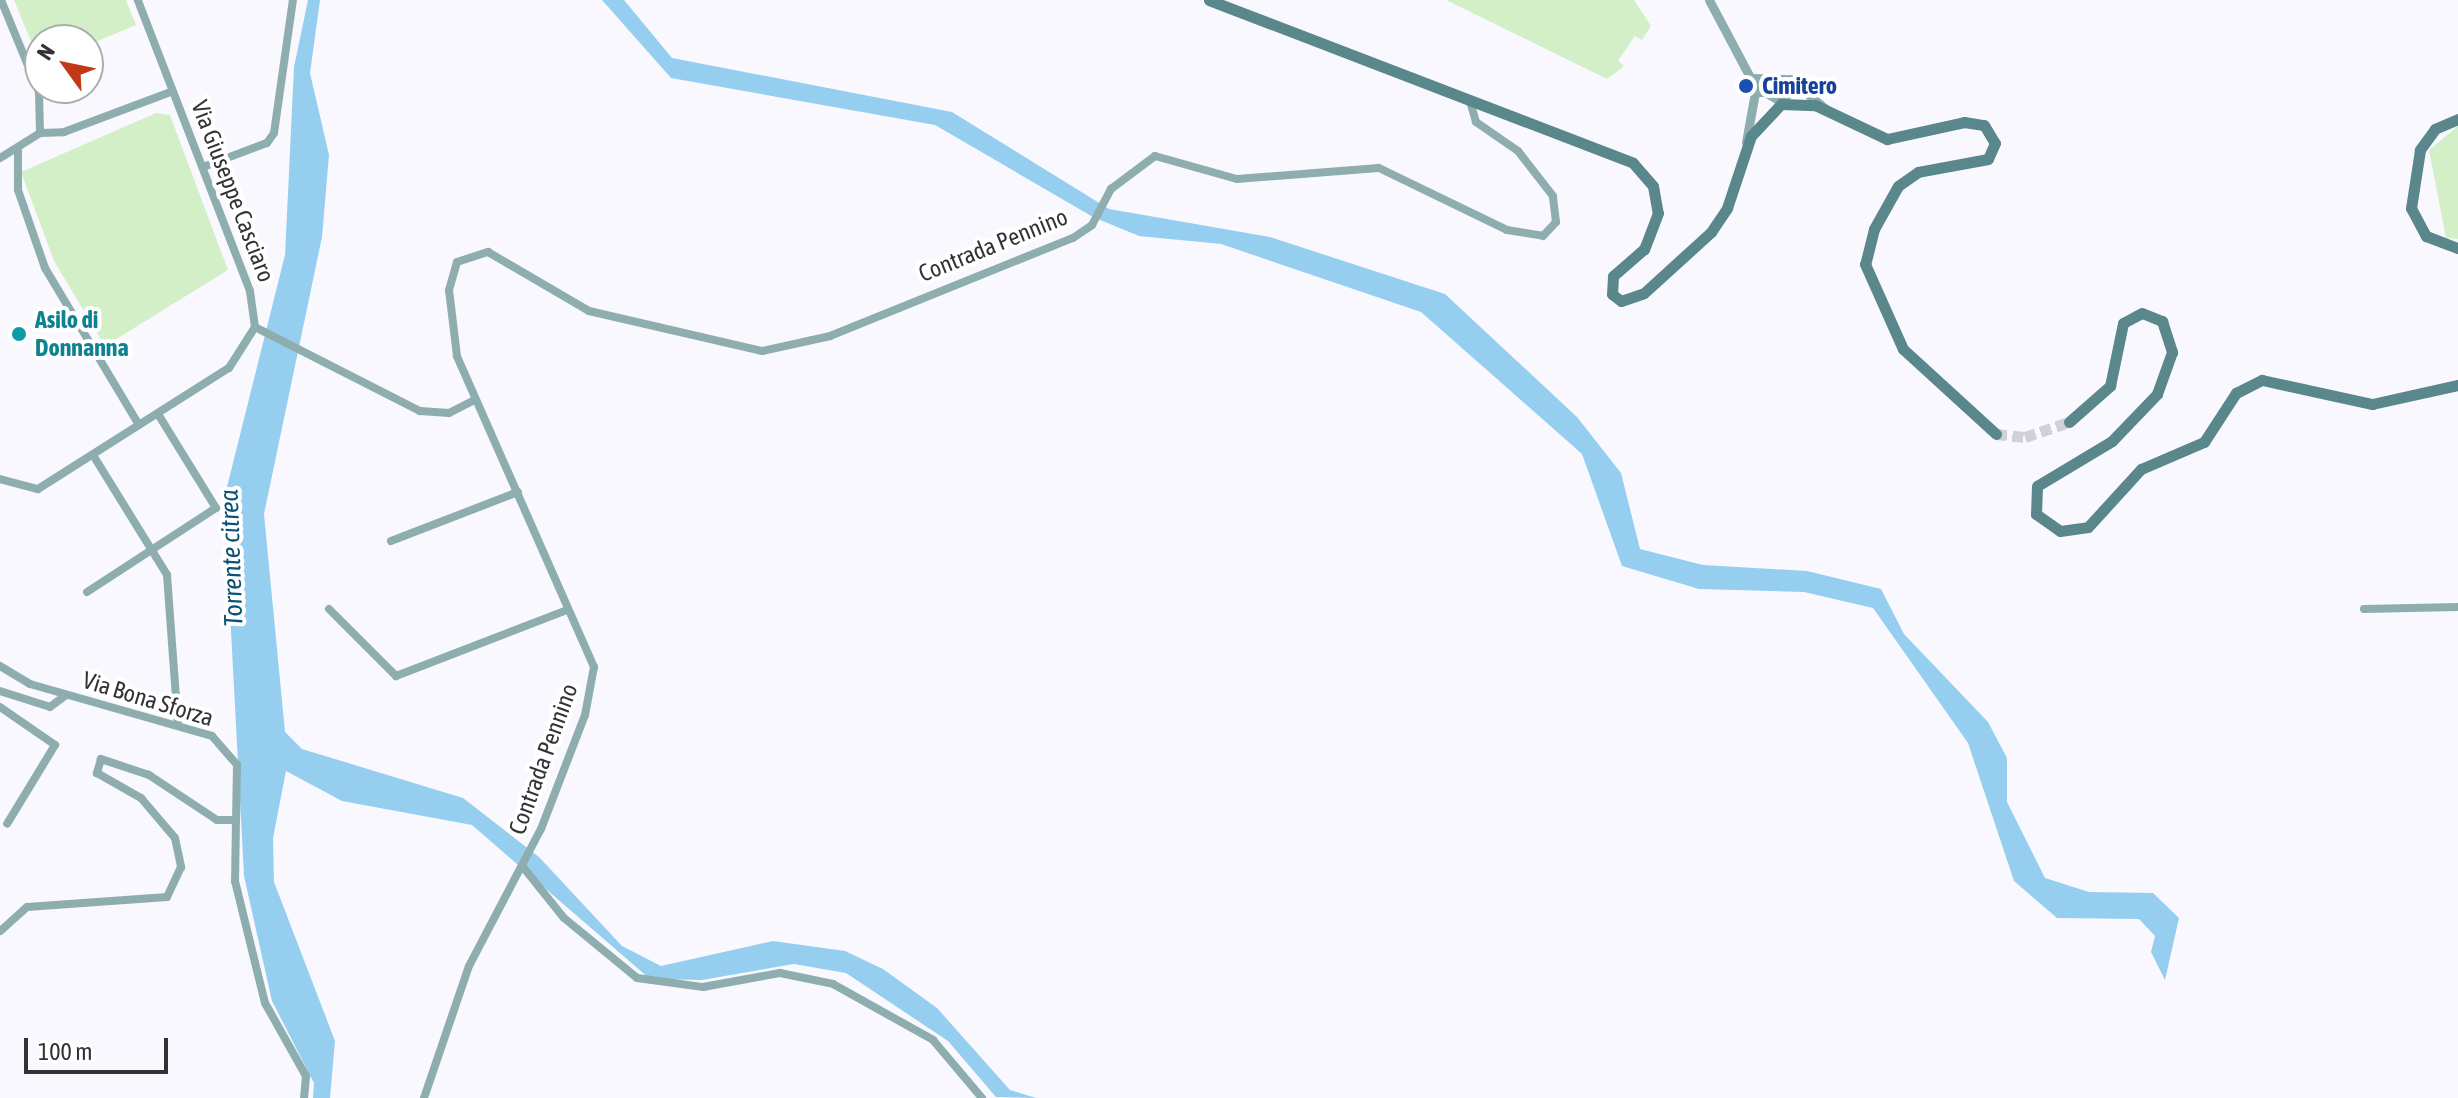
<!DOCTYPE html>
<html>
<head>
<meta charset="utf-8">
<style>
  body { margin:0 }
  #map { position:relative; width:2458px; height:1098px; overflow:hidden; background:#f9f8ff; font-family:"Asap Condensed",sans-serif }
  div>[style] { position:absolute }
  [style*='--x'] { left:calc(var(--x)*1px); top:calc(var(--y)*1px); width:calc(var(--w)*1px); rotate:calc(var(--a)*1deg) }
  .green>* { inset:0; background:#d3efc8 }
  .water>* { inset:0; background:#96cef0 }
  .secondary-tunnel>* { height:11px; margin-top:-5.5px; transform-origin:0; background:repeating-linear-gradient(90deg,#d1d0d7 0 11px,transparent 0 16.5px) }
  .minor>* { height:8px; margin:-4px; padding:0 4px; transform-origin:4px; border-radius:4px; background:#8eadaf }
  .tertiary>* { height:9px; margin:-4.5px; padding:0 4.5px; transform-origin:4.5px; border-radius:4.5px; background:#8eadaf }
  .secondary>* { height:11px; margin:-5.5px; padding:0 5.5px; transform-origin:5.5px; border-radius:5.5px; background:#59878b }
  .dots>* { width:22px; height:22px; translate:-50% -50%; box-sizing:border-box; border:4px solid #fff; border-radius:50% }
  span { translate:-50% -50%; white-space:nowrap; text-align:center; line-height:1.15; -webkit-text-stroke:8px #fff; paint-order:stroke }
  .transit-label { font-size:24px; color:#164399; font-weight:700 }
  .left { translate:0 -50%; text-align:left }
  .street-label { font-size:24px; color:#333235 }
  .culture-label { font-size:24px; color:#0d838f; font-weight:700 }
  .water-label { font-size:26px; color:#0b5273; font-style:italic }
  .north { position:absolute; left:24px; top:24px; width:80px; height:80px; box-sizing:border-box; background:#fff; border:2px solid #adadae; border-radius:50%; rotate:303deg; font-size:22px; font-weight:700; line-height:32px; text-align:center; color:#333235 }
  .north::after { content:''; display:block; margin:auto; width:28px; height:36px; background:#c23819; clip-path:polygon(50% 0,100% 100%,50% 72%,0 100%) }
  .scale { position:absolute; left:24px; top:1038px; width:144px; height:36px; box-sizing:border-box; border:4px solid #333235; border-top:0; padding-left:10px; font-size:24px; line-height:28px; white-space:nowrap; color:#333235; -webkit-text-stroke:6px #fff; paint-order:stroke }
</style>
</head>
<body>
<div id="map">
  <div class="green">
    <div style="clip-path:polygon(14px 0,126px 0,136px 25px,88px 45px,40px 40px,40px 63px)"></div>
    <div style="clip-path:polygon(1446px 0,1634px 0,1651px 26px,1642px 40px,1635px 36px,1618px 61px,1624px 66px,1607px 79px)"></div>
    <div style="clip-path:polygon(156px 113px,170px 115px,228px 270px,105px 346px,54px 261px,21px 172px)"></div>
    <div style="clip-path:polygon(2458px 126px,2458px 239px,2446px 238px,2429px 150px)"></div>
  </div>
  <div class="water">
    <div style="clip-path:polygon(308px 0,320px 0,310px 73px,329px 155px,322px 237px,264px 514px,285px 732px,302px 749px,463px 798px,539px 857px,622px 946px,661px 966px,773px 941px,845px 951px,883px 969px,937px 1008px,1010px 1090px,1036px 1098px,996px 1097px,948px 1041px,846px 973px,794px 964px,702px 980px,650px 979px,472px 825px,342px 801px,286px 771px,273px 838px,274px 882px,335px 1041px,330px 1098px,313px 1098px,314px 1083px,272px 1001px,244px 876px,224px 499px,285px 255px,294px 67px)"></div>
    <div style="clip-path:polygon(602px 0,624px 0,672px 58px,952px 112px,1109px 209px,1270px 237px,1445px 294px,1577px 417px,1621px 473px,1640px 549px,1703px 565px,1807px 571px,1881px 589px,1904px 634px,1988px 722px,2007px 758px,2007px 802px,2045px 878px,2089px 892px,2153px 893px,2179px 918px,2165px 980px,2151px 952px,2155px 936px,2139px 919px,2057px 918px,2014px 881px,1968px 743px,1873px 608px,1804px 592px,1699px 589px,1622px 566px,1582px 454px,1421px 312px,1221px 244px,1139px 236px,1093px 217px,935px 125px,671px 78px)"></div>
  </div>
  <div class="secondary-tunnel">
    <div style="--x:1996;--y:434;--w:29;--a:6"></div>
    <div style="--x:2025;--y:437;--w:46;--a:-18.8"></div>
  </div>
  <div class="minor">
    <div style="--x:1;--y:0;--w:100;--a:67.6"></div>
    <div style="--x:39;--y:92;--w:41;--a:88.6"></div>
    <div style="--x:18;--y:151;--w:39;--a:90"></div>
    <div style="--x:18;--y:190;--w:83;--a:70.9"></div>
    <div style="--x:45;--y:268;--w:183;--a:59.1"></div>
    <div style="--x:0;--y:158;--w:47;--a:-32"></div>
    <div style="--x:40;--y:133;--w:24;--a:-2"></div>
    <div style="--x:64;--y:132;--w:116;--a:-20.6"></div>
    <div style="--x:203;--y:167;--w:68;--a:-20.6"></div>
    <div style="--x:267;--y:143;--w:12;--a:-55"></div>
    <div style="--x:274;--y:133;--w:134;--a:-81.9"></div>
    <div style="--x:255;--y:327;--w:185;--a:27"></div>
    <div style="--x:420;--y:411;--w:29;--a:4"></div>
    <div style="--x:449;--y:413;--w:27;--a:-27"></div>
    <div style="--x:93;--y:455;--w:141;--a:58.3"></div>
    <div style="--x:167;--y:575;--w:149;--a:85.8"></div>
    <div style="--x:0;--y:479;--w:39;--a:15"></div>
    <div style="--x:38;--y:489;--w:226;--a:-32.4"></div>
    <div style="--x:229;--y:368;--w:49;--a:-57.6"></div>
    <div style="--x:255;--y:327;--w:36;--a:-98"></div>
    <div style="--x:250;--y:291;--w:312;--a:-111.1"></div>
    <div style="--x:391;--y:541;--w:136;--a:-21.1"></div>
    <div style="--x:87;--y:592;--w:154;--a:-33.1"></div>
    <div style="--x:216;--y:508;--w:110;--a:-121.7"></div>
    <div style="--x:329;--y:609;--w:95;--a:45"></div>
    <div style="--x:396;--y:676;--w:183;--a:-21.1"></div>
    <div style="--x:2364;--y:609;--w:94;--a:-1.2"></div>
    <div style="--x:0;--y:666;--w:35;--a:31"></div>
    <div style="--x:30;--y:684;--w:189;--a:15.9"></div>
    <div style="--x:212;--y:736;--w:38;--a:49"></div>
    <div style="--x:237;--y:765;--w:55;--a:91"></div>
    <div style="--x:236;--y:820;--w:19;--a:180"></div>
    <div style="--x:217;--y:820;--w:82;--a:-146.5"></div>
    <div style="--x:149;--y:775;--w:51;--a:-161.6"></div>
    <div style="--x:101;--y:759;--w:15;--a:106"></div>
    <div style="--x:97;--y:773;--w:51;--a:29.6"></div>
    <div style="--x:141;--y:798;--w:52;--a:49.6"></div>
    <div style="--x:175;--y:838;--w:30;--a:78"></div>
    <div style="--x:181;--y:867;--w:33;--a:115"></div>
    <div style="--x:167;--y:897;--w:140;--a:175.9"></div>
    <div style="--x:27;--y:907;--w:36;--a:138"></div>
    <div style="--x:0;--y:691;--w:52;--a:17.7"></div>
    <div style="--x:50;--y:707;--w:20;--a:-37"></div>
    <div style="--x:0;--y:707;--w:67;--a:34.6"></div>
    <div style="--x:55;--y:745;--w:92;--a:121.3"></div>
    <div style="--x:236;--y:820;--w:61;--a:90.9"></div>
    <div style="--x:235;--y:881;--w:126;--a:76.2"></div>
    <div style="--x:265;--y:1003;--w:84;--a:60.7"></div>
    <div style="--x:306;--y:1076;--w:22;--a:95"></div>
    <div style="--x:523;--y:867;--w:65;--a:51.2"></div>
    <div style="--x:564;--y:918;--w:94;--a:39.4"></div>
    <div style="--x:637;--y:978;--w:67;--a:7.8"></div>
    <div style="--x:703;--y:987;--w:78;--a:-10.3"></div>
    <div style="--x:780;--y:973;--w:54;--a:11.7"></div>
    <div style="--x:833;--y:984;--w:115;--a:29.2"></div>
    <div style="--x:933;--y:1040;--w:76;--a:49.8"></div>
    <div style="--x:424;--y:1098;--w:139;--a:-71.2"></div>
    <div style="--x:469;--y:966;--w:155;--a:-62.3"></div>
    <div style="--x:541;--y:829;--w:122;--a:-68.9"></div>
    <div style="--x:585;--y:715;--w:49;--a:-79.4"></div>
    <div style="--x:594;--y:667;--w:340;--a:-113.8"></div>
    <div style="--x:457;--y:356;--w:66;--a:-96.9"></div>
    <div style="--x:449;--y:290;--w:29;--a:-74"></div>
    <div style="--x:457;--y:262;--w:33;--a:-18"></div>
    <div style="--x:488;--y:252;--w:117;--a:30.3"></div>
    <div style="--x:589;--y:311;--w:178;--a:13"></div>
    <div style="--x:762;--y:351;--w:70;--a:-12.4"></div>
    <div style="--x:830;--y:336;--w:262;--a:-22"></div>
    <div style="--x:1073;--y:238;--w:23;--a:-34"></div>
    <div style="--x:1092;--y:225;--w:41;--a:-62.2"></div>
    <div style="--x:1111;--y:189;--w:55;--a:-36.9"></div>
    <div style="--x:1155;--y:156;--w:85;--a:15.7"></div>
    <div style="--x:1237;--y:179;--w:142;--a:-4.4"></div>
    <div style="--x:1379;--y:168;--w:142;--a:25.8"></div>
    <div style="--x:1507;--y:230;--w:36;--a:9"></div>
    <div style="--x:1543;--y:236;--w:19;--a:-47"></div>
    <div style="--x:1556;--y:222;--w:26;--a:-97"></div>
    <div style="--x:1553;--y:196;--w:57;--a:-127.9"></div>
    <div style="--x:1518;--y:151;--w:51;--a:-145.4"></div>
    <div style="--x:1476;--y:122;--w:19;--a:-106"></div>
  </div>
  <div class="tertiary">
    <div style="--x:1709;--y:0;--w:87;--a:62"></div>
    <div style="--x:1750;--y:77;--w:21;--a:45"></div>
    <div style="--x:1765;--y:92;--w:21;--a:31"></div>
    <div style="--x:1783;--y:103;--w:12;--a:-66"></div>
    <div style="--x:1788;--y:92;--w:12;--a:-132"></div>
    <div style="--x:1780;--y:83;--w:3;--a:180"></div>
    <div style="--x:1777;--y:83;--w:16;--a:153"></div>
    <div style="--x:1763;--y:90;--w:3;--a:135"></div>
    <div style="--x:1761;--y:92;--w:4;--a:180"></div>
    <div style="--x:1753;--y:78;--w:37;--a:2"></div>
    <div style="--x:1790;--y:79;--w:50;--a:40.1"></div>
    <div style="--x:1746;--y:142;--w:56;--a:-79.7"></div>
  </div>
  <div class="secondary">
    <div style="--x:1209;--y:0;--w:454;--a:21"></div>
    <div style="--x:1633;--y:163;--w:30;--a:49"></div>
    <div style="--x:1653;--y:186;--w:27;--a:80"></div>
    <div style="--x:1658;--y:213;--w:39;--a:111"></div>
    <div style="--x:1644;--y:249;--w:41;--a:138.9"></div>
    <div style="--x:1613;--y:276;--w:18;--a:93"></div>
    <div style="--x:1612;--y:294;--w:11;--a:38"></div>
    <div style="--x:1621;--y:301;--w:24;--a:-19"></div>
    <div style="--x:1644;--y:293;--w:91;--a:-42.3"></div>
    <div style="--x:1711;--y:232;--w:29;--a:-56"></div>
    <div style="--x:1727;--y:208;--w:76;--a:-71.6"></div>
    <div style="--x:1751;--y:136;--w:44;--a:-46.8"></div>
    <div style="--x:1781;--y:104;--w:34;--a:2"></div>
    <div style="--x:1815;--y:105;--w:80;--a:25.3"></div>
    <div style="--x:1887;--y:139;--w:79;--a:-12.4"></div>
    <div style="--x:1964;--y:122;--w:20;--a:9"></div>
    <div style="--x:1984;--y:125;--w:21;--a:59"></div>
    <div style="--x:1995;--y:143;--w:17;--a:114"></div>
    <div style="--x:1988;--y:159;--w:71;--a:169.5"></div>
    <div style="--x:1918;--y:172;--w:24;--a:145"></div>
    <div style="--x:1898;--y:186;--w:49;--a:119.2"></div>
    <div style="--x:1874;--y:229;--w:36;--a:104"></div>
    <div style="--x:1865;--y:264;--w:93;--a:65.9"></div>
    <div style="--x:1903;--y:349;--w:126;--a:42.4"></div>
    <div style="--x:2458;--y:119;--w:25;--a:157"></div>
    <div style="--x:2435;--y:129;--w:26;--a:126"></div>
    <div style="--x:2420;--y:150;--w:59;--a:98.8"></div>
    <div style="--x:2411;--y:208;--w:32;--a:62"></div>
    <div style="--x:2426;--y:236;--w:34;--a:21"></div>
    <div style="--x:2069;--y:422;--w:55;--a:-41.3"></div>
    <div style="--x:2110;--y:386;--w:64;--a:-78.3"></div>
    <div style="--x:2123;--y:323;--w:21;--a:-28"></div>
    <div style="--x:2142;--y:313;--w:22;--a:22"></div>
    <div style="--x:2162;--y:321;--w:33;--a:72"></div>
    <div style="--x:2172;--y:352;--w:45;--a:109.7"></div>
    <div style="--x:2157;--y:394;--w:65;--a:133.8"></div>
    <div style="--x:2112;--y:441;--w:87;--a:149"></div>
    <div style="--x:2037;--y:486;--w:28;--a:92"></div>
    <div style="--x:2036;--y:514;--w:29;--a:35"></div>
    <div style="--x:2060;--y:531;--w:28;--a:-8"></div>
    <div style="--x:2088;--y:527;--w:79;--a:-47.6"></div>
    <div style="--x:2141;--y:469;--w:69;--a:-23.2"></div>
    <div style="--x:2204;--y:442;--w:59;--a:-56.9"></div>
    <div style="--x:2236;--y:393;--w:29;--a:-27"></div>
    <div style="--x:2262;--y:380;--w:113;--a:12.3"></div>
    <div style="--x:2372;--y:404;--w:88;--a:-12.5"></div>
  </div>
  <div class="dots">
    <div style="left:1746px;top:86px;background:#1a4fb4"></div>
    <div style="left:19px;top:334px;background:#0f9aa8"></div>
  </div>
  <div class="transit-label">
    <span class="left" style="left:1762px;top:86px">Cimitero</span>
  </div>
  <div class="street-label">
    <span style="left:233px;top:191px;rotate:69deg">Via Giuseppe Casciaro</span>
    <span style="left:993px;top:245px;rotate:-22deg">Contrada Pennino</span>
    <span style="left:148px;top:699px;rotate:17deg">Via Bona Sforza</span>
    <span style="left:543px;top:759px;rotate:-70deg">Contrada Pennino</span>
  </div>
  <div class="culture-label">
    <span class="left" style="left:35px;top:334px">Asilo di<br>Donnanna</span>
  </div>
  <div class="water-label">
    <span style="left:232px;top:558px;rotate:-92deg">Torrente citrea</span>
  </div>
  <div class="north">N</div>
  <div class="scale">100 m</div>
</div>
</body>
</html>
